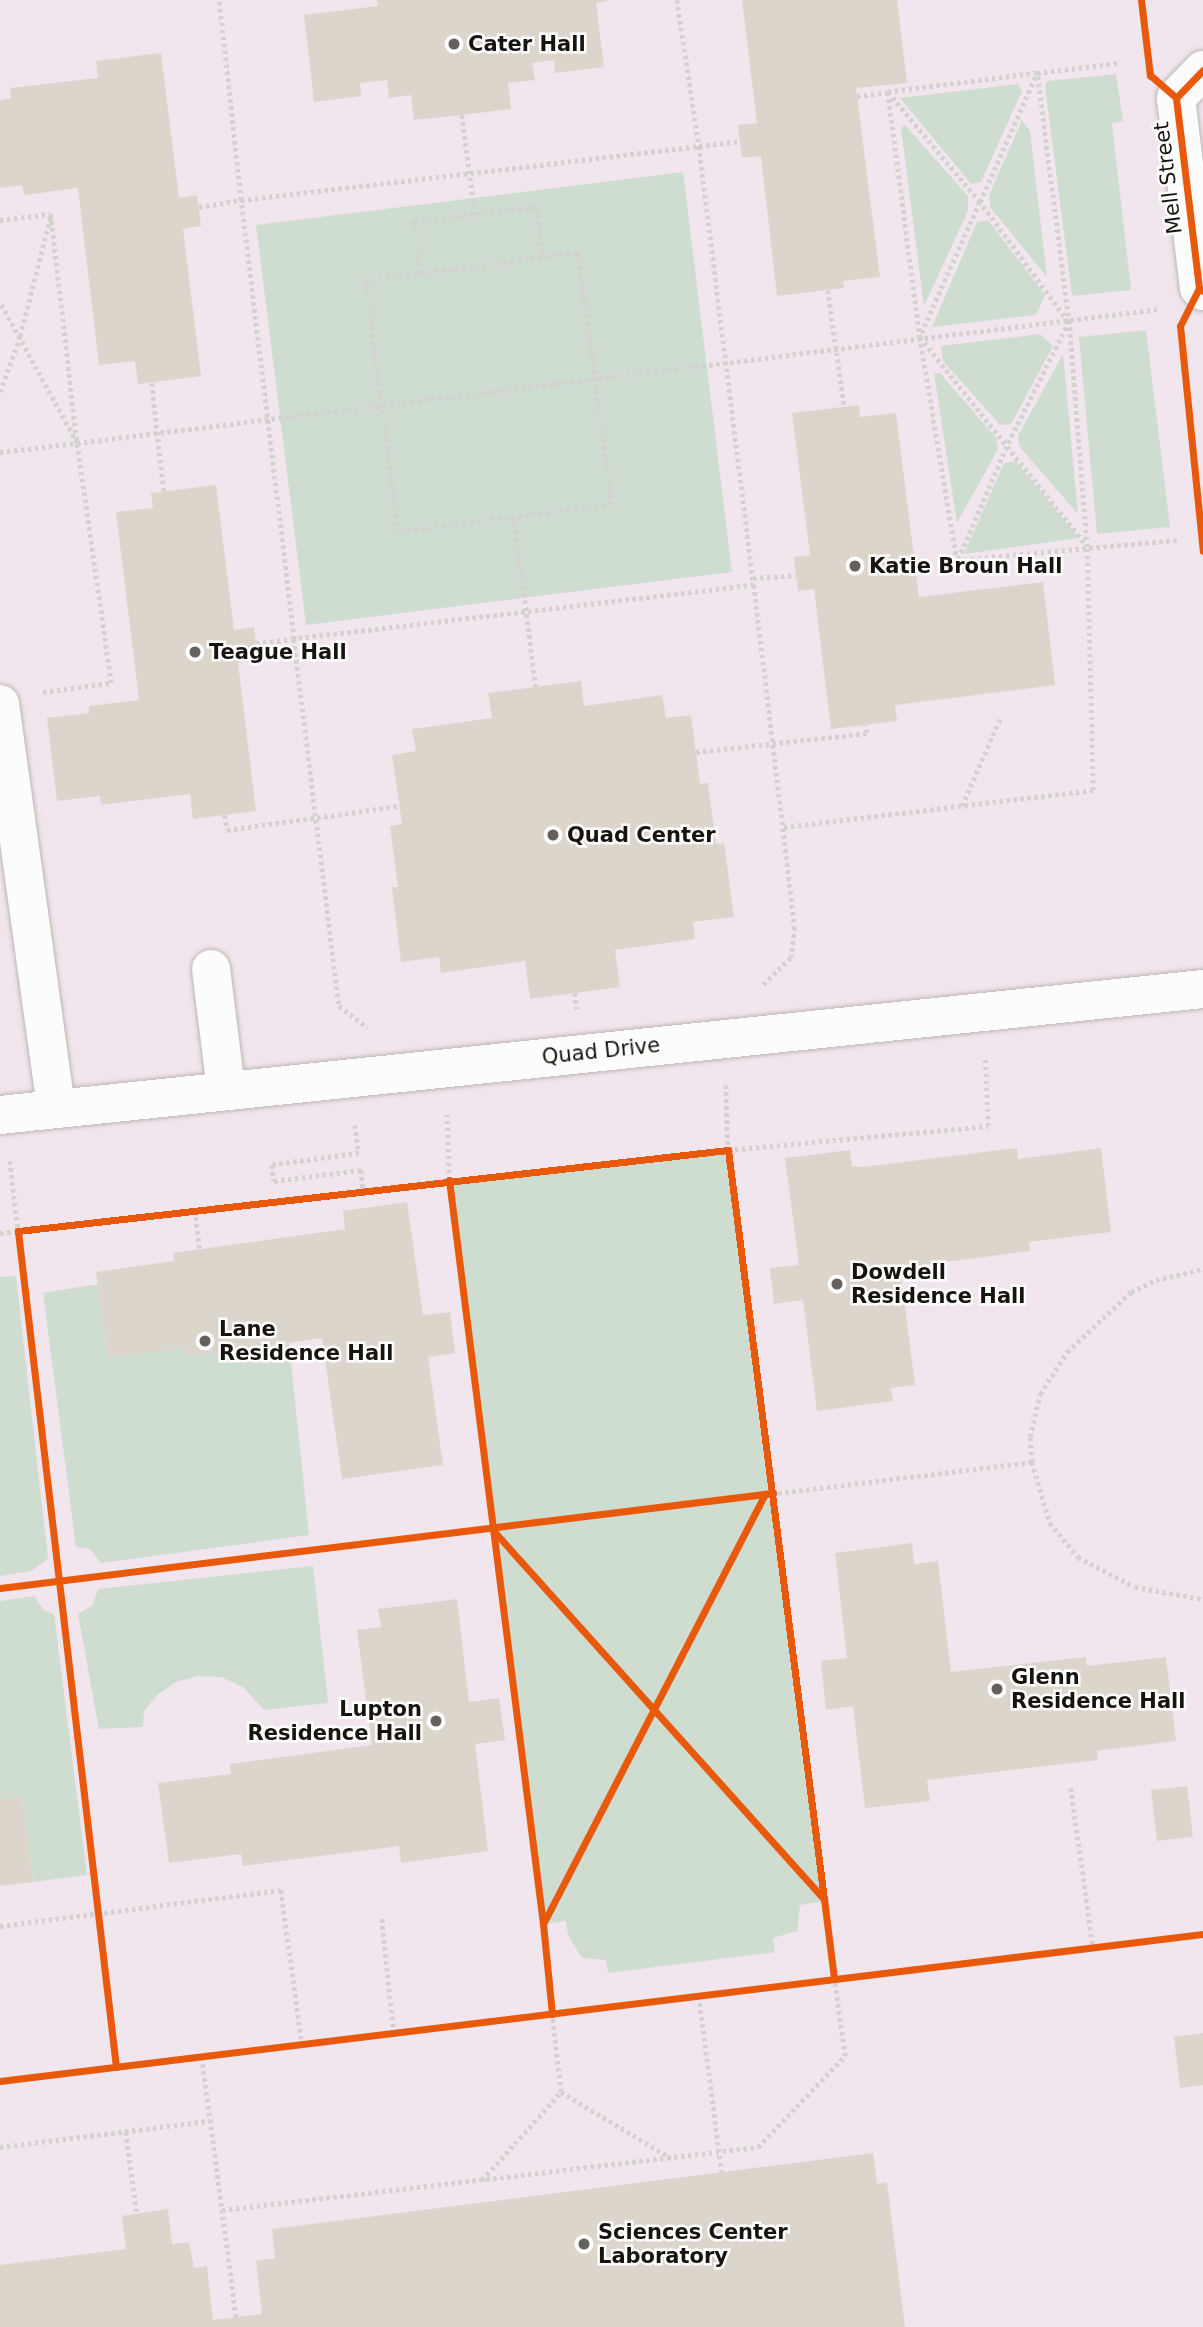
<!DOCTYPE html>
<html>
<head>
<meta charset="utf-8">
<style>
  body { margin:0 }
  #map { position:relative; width:1203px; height:2327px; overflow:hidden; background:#f4eee8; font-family:"DejaVu Sans",sans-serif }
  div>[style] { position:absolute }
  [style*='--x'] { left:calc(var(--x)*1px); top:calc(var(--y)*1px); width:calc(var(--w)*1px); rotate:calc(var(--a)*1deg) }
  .education>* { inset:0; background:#f2e6ee }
  .green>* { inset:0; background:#cfdcd0 }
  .building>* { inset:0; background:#dbd5cc }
  .path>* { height:4.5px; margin-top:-2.25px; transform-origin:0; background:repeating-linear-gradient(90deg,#d4d2d0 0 3.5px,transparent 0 7px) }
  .roads { filter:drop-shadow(0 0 2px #bcb8b3) drop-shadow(0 0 2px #bcb8b3) }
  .minor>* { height:38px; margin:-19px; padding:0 19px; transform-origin:19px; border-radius:19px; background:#fdfcfc }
  .cycleway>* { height:7px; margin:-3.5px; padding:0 3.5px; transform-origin:3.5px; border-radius:3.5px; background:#e8590c }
  .dots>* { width:19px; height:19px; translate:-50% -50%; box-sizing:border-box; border:4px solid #fefefe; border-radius:50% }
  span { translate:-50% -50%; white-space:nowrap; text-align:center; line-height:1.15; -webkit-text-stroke:5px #fefefe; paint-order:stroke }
  .poi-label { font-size:21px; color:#17130f; font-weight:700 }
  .left { translate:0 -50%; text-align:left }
  .right { translate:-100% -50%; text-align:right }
  .street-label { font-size:21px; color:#17130f }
</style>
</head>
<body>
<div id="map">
  <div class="education">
    <div style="clip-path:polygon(0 0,1203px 0,1203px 2327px,0 2327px)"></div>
  </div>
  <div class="green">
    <div style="clip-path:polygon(1116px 74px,1123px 121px,1112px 123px,1131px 290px,1072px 296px,1045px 86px,1048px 81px)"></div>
    <div style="clip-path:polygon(1018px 84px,1022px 91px,981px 182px,971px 184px,900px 98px)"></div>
    <div style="clip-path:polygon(1022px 120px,1030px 131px,1047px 277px,990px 207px,989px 195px)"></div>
    <div style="clip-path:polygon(905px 125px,968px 196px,968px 211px,924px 306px,901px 128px)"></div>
    <div style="clip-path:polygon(683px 172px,732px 572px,306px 625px,256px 225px)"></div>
    <div style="clip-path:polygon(988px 220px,1045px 295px,1036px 315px,932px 327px,977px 222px)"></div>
    <div style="clip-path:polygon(1146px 330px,1170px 527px,1097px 534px,1079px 337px)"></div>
    <div style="clip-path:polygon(1040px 334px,1053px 346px,1011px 424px,1000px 425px,943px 361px,941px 346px)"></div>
    <div style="clip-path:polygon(1063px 354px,1078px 514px,1019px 446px,1018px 436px)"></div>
    <div style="clip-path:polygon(934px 373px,940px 373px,996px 438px,998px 449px,957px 523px)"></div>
    <div style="clip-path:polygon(1016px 461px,1079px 538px,964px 554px,1004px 463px)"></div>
    <div style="clip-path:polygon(728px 1150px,825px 1901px,800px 1905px,797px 1931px,773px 1938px,775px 1952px,608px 1973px,606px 1960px,582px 1958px,568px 1935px,566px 1921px,543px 1924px,449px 1180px)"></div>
    <div style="clip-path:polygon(16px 1276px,48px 1559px,31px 1571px,0 1576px,0 1277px)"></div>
    <div style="clip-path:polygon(98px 1284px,108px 1357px,186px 1347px,188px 1357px,289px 1343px,309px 1535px,101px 1563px,90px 1549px,76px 1547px,43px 1293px)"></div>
    <div style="clip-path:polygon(313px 1566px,328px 1703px,264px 1710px,243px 1687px,221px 1677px,198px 1676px,176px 1682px,157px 1695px,144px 1711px,143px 1727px,99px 1729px,78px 1614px,93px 1605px,98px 1589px)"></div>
    <div style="clip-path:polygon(34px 1596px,44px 1610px,54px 1614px,87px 1875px,33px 1882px,22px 1797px,0 1799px,0 1601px)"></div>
  </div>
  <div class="building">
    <div style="clip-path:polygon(377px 0,611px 0,596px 3px,604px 67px,555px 73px,554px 60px,532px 63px,535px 80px,508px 83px,511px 109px,462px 115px,414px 120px,411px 95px,389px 98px,387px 80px,360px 83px,361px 96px,314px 102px,304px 15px,378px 6px)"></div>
    <div style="clip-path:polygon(742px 0,897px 0,907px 83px,856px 88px,880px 277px,843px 281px,844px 288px,777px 296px,761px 156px,742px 158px,738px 125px,757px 123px)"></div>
    <div style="clip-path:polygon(161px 53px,179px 198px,197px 195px,201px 226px,183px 229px,201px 376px,138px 384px,135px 361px,99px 365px,78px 188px,24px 195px,22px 185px,0 188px,0 100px,11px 98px,10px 88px,98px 78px,96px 61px)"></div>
    <div style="clip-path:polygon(859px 405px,860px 417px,896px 413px,919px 597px,1043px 582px,1055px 685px,895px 705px,897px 721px,831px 729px,814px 589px,798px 591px,794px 557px,810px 555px,792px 413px)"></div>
    <div style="clip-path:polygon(216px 485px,234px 630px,254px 627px,258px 661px,238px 663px,256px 811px,193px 819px,190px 794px,101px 805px,100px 796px,57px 801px,47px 718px,89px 713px,89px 706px,139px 700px,116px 512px,153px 508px,151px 493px)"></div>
    <div style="clip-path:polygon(581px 681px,584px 706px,662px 695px,666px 718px,691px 715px,700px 784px,708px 783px,716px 844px,724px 843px,734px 917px,693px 922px,695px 939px,615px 950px,620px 987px,530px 999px,525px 961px,441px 973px,439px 957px,401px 962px,392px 887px,398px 887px,390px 826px,402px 824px,392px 755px,416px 751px,412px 729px,492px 718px,488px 693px)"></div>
    <div style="clip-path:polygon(1017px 1148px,1018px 1159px,1101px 1148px,1111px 1232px,1029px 1242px,1030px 1251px,900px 1268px,915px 1385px,891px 1388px,893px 1401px,817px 1411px,803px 1300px,774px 1304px,770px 1268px,799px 1265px,785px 1158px,850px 1150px,852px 1166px,863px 1167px)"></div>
    <div style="clip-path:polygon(407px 1202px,423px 1315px,450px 1312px,455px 1353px,428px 1357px,443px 1465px,342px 1479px,322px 1338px,187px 1357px,186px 1347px,108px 1358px,96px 1272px,174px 1261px,173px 1253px,345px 1229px,343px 1211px)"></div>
    <div style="clip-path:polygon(912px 1543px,914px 1564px,938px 1561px,951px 1672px,1086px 1657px,1087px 1666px,1166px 1657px,1176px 1741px,1097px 1751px,1098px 1760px,927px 1780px,930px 1801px,865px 1808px,853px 1706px,826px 1710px,821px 1661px,847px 1658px,835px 1553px)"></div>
    <div style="clip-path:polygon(457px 1599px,469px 1702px,499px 1698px,505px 1740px,475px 1744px,488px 1851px,401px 1863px,399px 1846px,243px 1866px,241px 1854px,169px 1863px,158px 1783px,231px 1774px,230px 1764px,372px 1745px,357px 1630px,381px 1627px,378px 1609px)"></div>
    <div style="clip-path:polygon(1187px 1786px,1193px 1837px,1157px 1841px,1151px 1790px)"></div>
    <div style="clip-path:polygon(22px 1796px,33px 1882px,0 1886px,0 1799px)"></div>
    <div style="clip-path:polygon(1203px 2033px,1203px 2085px,1180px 2088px,1174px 2037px)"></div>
    <div style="clip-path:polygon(873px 2153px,877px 2184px,887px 2182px,905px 2327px,0 2327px,0 2265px,126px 2249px,122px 2216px,168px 2209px,172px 2244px,189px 2242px,194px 2268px,207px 2266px,213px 2320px,262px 2314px,256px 2261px,275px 2258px,272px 2229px)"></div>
  </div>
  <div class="path">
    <div style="--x:677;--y:0;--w:148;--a:81.4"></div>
    <div style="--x:699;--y:146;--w:41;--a:-7"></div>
    <div style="--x:857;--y:96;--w:31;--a:-7"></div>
    <div style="--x:888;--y:92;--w:143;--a:50.1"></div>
    <div style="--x:980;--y:202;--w:141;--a:-66.2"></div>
    <div style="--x:1037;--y:73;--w:150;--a:172.7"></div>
    <div style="--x:888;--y:92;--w:247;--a:82.6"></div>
    <div style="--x:920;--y:337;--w:268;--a:51.4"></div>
    <div style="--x:462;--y:115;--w:100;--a:82.5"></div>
    <div style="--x:699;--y:146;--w:442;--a:82.9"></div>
    <div style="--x:754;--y:585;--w:463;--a:173.3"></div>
    <div style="--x:294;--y:639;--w:442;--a:-96.9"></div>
    <div style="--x:241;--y:200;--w:461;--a:-6.7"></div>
    <div style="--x:199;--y:207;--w:43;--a:-9.5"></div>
    <div style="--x:241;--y:200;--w:201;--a:-96.3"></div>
    <div style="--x:0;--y:220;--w:51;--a:-6.7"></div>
    <div style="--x:51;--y:214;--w:230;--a:83.5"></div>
    <div style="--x:77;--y:443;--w:160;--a:-118.8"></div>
    <div style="--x:578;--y:252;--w:254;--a:82.3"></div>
    <div style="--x:612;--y:504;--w:216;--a:172.5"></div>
    <div style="--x:398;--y:532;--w:253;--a:-97.5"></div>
    <div style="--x:365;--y:281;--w:215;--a:-7.8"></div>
    <div style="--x:419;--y:273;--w:52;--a:-95.5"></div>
    <div style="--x:414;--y:221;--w:124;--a:-6.5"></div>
    <div style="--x:537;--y:207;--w:49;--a:83"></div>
    <div style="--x:828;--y:290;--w:117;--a:82.1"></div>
    <div style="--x:1068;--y:322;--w:149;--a:-126.3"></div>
    <div style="--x:980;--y:202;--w:148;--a:114"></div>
    <div style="--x:920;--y:337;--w:226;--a:80.6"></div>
    <div style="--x:957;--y:560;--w:222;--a:-5.2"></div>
    <div style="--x:152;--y:383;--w:110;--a:83.7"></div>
    <div style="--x:0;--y:392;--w:59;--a:-70.3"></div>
    <div style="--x:20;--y:336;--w:122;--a:-75.7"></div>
    <div style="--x:0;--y:452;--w:78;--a:-6.7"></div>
    <div style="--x:514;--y:517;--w:171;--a:82.6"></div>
    <div style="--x:958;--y:559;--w:126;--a:-66.7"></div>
    <div style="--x:1008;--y:443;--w:134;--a:-63.4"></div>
    <div style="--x:753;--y:578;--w:43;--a:-4"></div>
    <div style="--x:754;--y:585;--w:344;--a:83.2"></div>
    <div style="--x:795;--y:927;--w:31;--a:97"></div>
    <div style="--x:791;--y:958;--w:40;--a:136"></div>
    <div style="--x:256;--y:643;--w:38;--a:-6"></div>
    <div style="--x:294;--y:639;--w:370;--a:83"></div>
    <div style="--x:339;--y:1006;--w:36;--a:37"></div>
    <div style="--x:43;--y:692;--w:69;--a:-7.5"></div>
    <div style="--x:111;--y:683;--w:242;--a:-98.1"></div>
    <div style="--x:77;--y:443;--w:1090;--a:-7.06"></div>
    <div style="--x:696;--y:752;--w:172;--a:-6.3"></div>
    <div style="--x:867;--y:733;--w:8;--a:-104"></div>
    <div style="--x:962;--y:806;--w:98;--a:-66.6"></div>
    <div style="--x:225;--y:815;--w:15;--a:82"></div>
    <div style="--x:227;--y:830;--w:174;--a:-7.9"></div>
    <div style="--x:784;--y:827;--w:311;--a:-6.8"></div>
    <div style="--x:1093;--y:790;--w:243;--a:-91.4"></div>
    <div style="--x:1087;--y:547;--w:225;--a:-94.6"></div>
    <div style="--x:1069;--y:323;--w:252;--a:-97.3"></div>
    <div style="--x:1037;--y:73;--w:83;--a:-7"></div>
    <div style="--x:575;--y:993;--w:16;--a:83"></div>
    <div style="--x:726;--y:1085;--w:65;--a:88.2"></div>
    <div style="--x:728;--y:1150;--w:261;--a:-5.3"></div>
    <div style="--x:988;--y:1126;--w:68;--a:-92.5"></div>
    <div style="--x:355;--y:1125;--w:28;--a:82"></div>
    <div style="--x:359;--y:1153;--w:88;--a:172.1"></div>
    <div style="--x:272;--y:1165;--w:16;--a:83"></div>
    <div style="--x:274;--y:1181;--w:88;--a:-7.2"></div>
    <div style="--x:361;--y:1170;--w:20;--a:84"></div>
    <div style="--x:10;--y:1161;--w:912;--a:83.33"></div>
    <div style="--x:195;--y:1210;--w:40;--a:82.9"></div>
    <div style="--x:0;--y:1233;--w:452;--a:-6.7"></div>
    <div style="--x:449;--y:1180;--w:65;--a:-91.8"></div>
    <div style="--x:1032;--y:1462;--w:64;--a:73.6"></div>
    <div style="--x:1050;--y:1523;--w:44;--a:50.5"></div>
    <div style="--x:1078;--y:1557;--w:64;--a:27.8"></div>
    <div style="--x:1135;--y:1587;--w:69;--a:10"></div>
    <div style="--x:0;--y:1588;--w:1040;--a:-6.96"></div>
    <div style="--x:1032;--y:1462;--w:25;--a:-95"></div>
    <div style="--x:1030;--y:1437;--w:44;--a:-76.9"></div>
    <div style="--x:1040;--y:1394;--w:50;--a:-57.3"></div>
    <div style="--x:1067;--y:1352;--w:88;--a:-43.2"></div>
    <div style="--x:1131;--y:1292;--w:28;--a:-26"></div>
    <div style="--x:1156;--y:1280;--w:48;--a:-13.2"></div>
    <div style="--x:1071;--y:1788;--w:160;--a:82.1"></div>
    <div style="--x:382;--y:1919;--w:115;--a:84"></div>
    <div style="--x:0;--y:1926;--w:283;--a:-7.3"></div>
    <div style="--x:281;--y:1890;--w:155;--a:82.2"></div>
    <div style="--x:699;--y:1996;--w:178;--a:82.6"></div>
    <div style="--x:202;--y:2057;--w:262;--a:82.5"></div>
    <div style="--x:561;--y:2092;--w:128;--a:31"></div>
    <div style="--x:126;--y:2132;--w:83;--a:82.4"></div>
    <div style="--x:0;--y:2147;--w:212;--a:-7.1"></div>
    <div style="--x:482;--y:2180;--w:118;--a:-48.1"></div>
    <div style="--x:561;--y:2092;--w:79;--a:-96.6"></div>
    <div style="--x:222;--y:2210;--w:540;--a:-6.7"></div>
    <div style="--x:758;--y:2147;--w:126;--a:-46.3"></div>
    <div style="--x:845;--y:2056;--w:79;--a:-98"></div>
  </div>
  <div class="roads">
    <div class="minor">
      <div style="--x:1203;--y:70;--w:39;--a:134"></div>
      <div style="--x:1176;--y:98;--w:191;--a:83.1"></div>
      <div style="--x:1199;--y:288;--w:5;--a:37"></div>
      <div style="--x:0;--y:704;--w:408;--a:82.1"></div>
      <div style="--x:211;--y:969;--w:122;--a:82.9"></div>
      <div style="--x:0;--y:1115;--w:1210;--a:-5.98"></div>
    </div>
  </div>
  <div class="cycleway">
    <div style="--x:1141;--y:0;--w:76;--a:83.2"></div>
    <div style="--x:1150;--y:75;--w:35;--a:41"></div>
    <div style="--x:1203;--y:70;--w:39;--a:134"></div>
    <div style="--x:1176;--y:98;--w:191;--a:83.1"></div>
    <div style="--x:1199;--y:288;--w:5;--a:37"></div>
    <div style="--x:1199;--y:288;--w:42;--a:116.6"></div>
    <div style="--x:1180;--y:326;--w:226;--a:84.2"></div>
    <div style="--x:449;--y:1180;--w:750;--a:82.8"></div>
    <div style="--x:491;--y:1528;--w:499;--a:48.1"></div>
    <div style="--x:824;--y:1899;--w:80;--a:82.8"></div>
    <div style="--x:0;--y:1588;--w:779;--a:-7.01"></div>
    <div style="--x:552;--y:2014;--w:90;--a:-95.7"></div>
    <div style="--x:543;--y:1924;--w:484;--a:-62.7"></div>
    <div style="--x:116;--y:2067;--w:842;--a:-96.69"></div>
    <div style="--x:18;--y:1231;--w:715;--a:-6.51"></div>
    <div style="--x:728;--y:1150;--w:755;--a:82.7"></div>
    <div style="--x:0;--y:2081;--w:1212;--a:-6.97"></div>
  </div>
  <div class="dots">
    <div style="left:454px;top:44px;background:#64605b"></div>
    <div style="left:855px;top:566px;background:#64605b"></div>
    <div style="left:195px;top:652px;background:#64605b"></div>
    <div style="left:553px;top:835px;background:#64605b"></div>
    <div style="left:837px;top:1284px;background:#64605b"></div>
    <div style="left:205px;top:1341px;background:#64605b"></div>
    <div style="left:997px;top:1689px;background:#64605b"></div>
    <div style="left:436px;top:1721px;background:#64605b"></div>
    <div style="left:584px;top:2244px;background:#64605b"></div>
  </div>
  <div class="poi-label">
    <span class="left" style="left:468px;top:44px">Cater Hall</span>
    <span class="left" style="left:869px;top:566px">Katie Broun Hall</span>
    <span class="left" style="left:209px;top:652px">Teague Hall</span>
    <span class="left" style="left:567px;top:835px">Quad Center</span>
    <span class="left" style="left:851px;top:1284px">Dowdell<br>Residence Hall</span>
    <span class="left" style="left:219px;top:1341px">Lane<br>Residence Hall</span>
    <span class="left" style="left:1011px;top:1689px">Glenn<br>Residence Hall</span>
    <span class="right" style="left:422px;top:1721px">Lupton<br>Residence Hall</span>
    <span class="left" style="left:598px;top:2244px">Sciences Center<br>Laboratory</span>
  </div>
  <div class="street-label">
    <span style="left:1168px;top:178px;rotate:-97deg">Mell Street</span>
    <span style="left:601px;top:1051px;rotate:-6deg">Quad Drive</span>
  </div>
</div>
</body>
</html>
